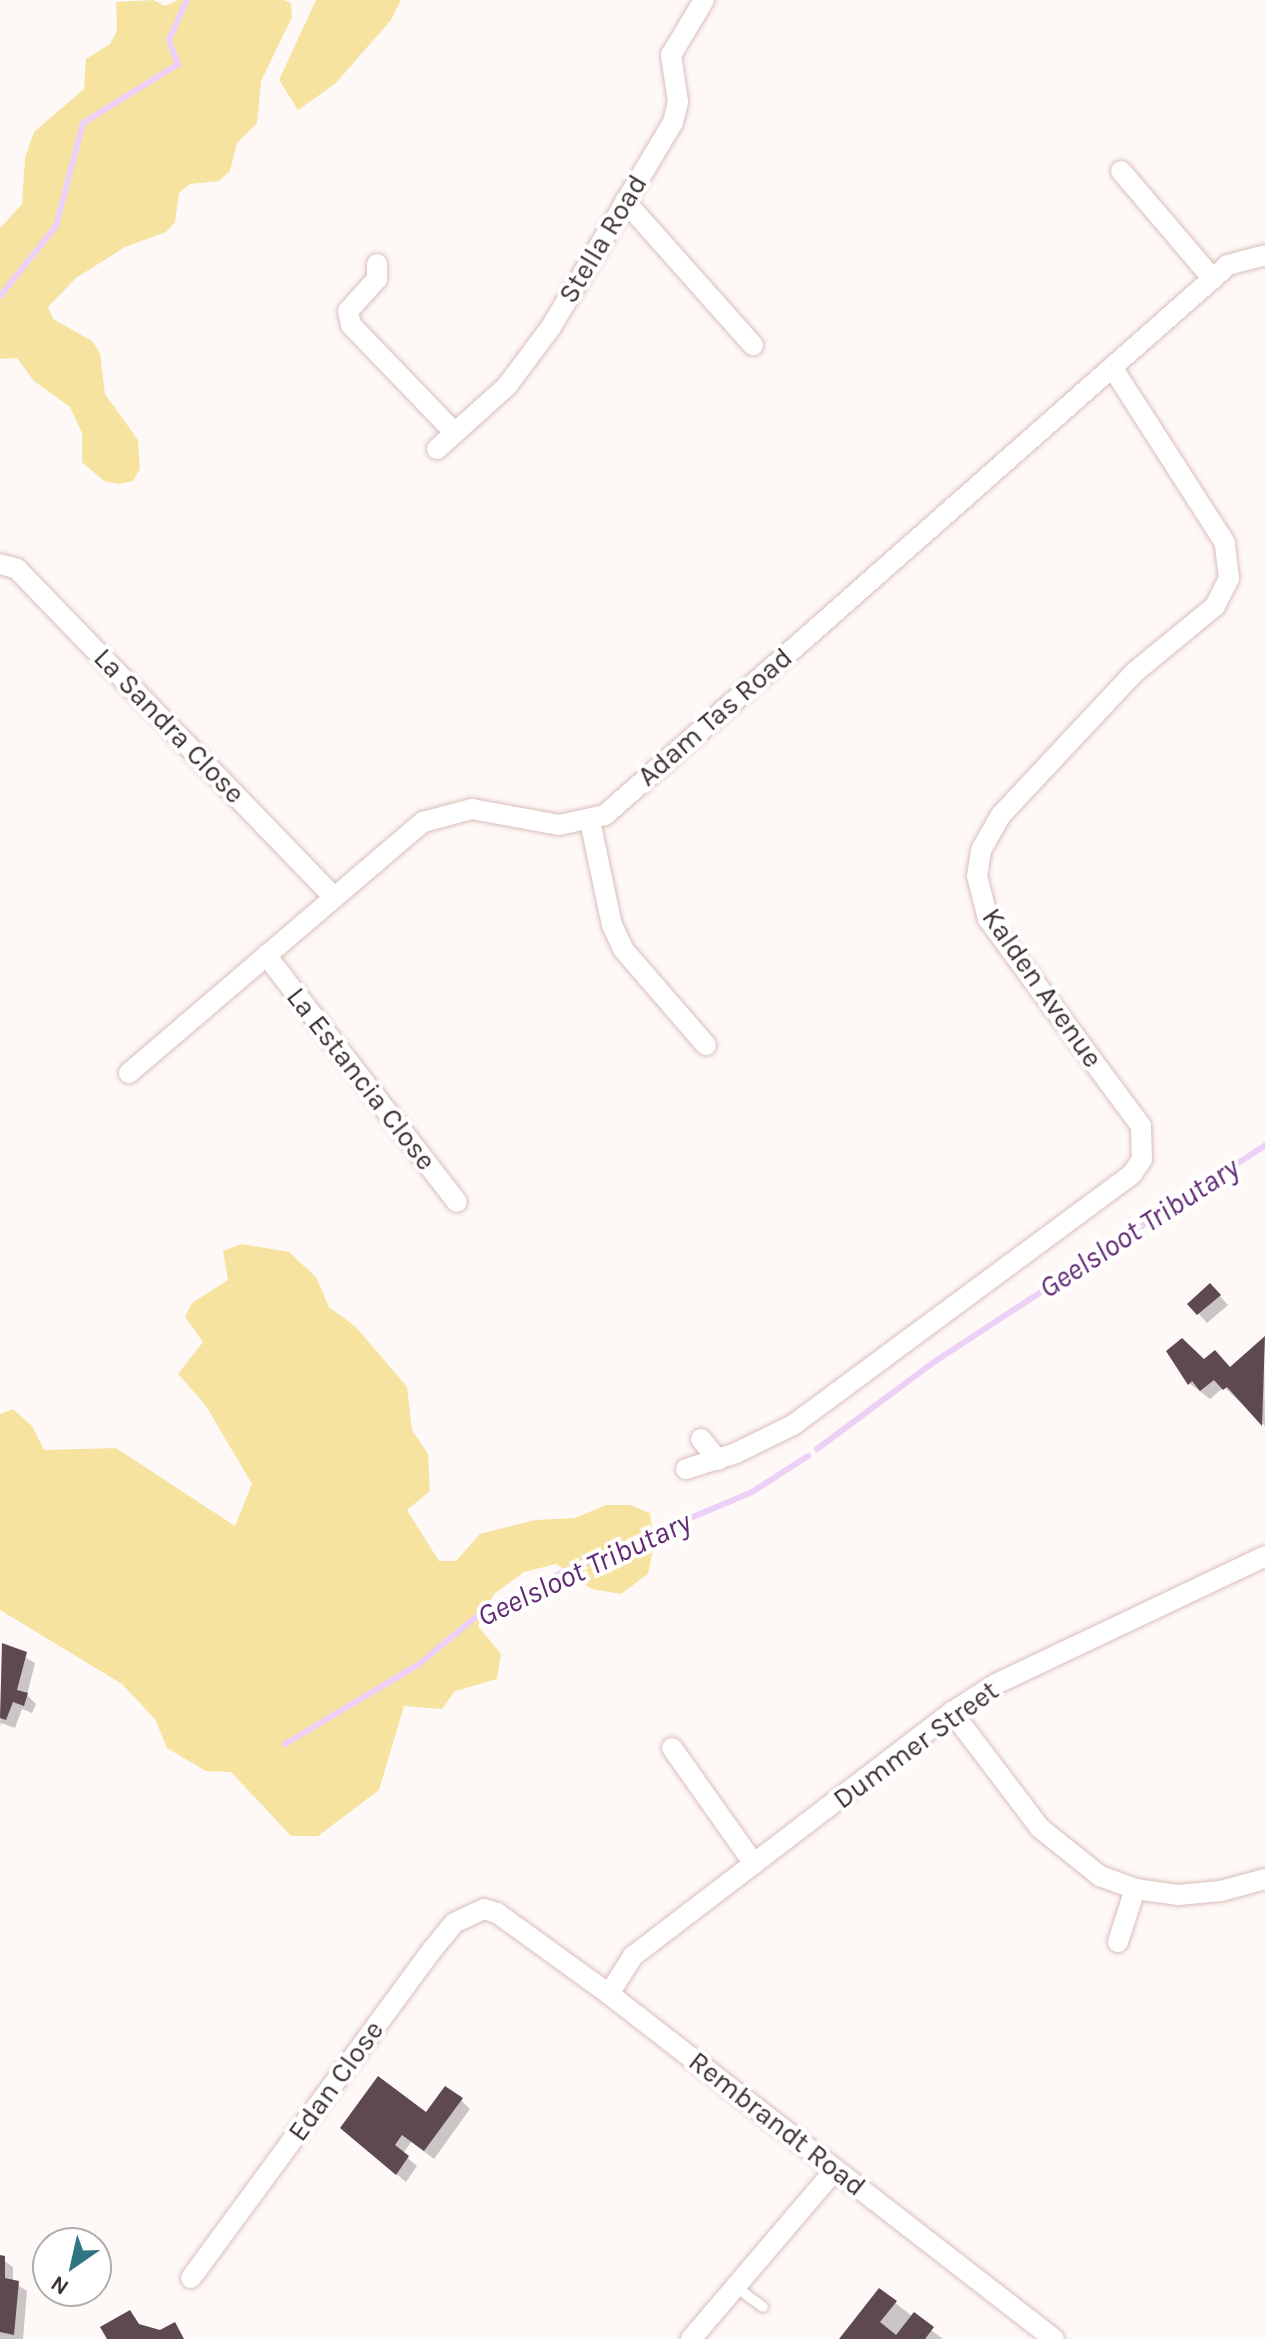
<!DOCTYPE html>
<html>
<head>
<meta charset="utf-8">
<style>
  body { margin:0 }
  #map { position:relative; width:1265px; height:2339px; overflow:hidden; background:#fef8f7; font-family:Karla,sans-serif }
  div>[style] { position:absolute }
  [style*='--x'] { left:calc(var(--x)*1px); top:calc(var(--y)*1px); width:calc(var(--w)*1px); rotate:calc(var(--a)*1deg) }
  .green>* { inset:0; background:#f7e3a0 }
  .shadow>* { inset:0; background:#0003 }
  .stream>* { height:6px; margin:-3px; padding:0 3px; transform-origin:3px; border-radius:3px; background:#ecd0f7 }
  .building>* { inset:0; background:#5e4952 }
  .roads { filter:drop-shadow(0 0 2px #d9bebb) drop-shadow(0 0 2px #d9bebb) }
  .service>* { height:10px; margin:-5px; padding:0 5px; transform-origin:5px; border-radius:5px; background:#fff }
  .minor>* { height:20px; margin:-10px; padding:0 10px; transform-origin:10px; border-radius:10px; background:#fff }
  span { translate:-50% -50%; white-space:nowrap; text-align:center; line-height:1.15; -webkit-text-stroke:8px #fff; paint-order:stroke }
  .street-label { font-size:28px; color:#3e3332 }
  .water-label { font-size:30px; color:#622a75; font-style:italic }
  .north { position:absolute; left:32px; top:2227px; width:80px; height:80px; box-sizing:border-box; background:#fff; border:2px solid #b2adad; border-radius:50%; rotate:214deg; font-size:22px; font-weight:700; line-height:32px; text-align:center; color:#3e3332 }
  .north::after { content:''; display:block; margin:auto; width:28px; height:36px; background:#307584; clip-path:polygon(50% 0,100% 100%,50% 72%,0 100%) }
</style>
</head>
<body>
<div id="map">
  <div class="green">
    <div style="clip-path:polygon(153px 0,165px 6px,178px 0,284px 0,291px 3px,292px 17px,261px 81px,257px 123px,237px 143px,230px 171px,219px 181px,190px 184px,179px 193px,175px 222px,166px 232px,125px 247px,76px 278px,48px 307px,53px 319px,92px 341px,100px 353px,105px 394px,138px 440px,140px 469px,133px 481px,119px 484px,104px 481px,82px 462px,82px 433px,70px 407px,34px 381px,17px 358px,0 359px,0 228px,22px 204px,25px 158px,34px 132px,84px 89px,86px 59px,110px 44px,117px 31px,116px 2px)"></div>
    <div style="clip-path:polygon(316px 0,401px 0,391px 20px,335px 84px,298px 110px,279px 80px)"></div>
    <div style="clip-path:polygon(242px 1244px,289px 1252px,316px 1277px,329px 1307px,356px 1327px,407px 1387px,412px 1430px,428px 1454px,430px 1491px,407px 1510px,439px 1561px,456px 1561px,480px 1534px,535px 1520px,575px 1518px,606px 1505px,630px 1505px,650px 1513px,654px 1545px,648px 1574px,621px 1594px,592px 1589px,556px 1564px,524px 1572px,494px 1594px,478px 1626px,501px 1654px,497px 1679px,455px 1691px,442px 1709px,404px 1706px,379px 1790px,318px 1836px,291px 1836px,231px 1772px,206px 1771px,167px 1748px,155px 1719px,122px 1684px,0 1610px,0 1414px,13px 1409px,32px 1426px,44px 1450px,116px 1448px,235px 1526px,252px 1484px,206px 1406px,178px 1374px,203px 1342px,185px 1317px,192px 1303px,228px 1280px,223px 1251px)"></div>
  </div>
  <div class="shadow">
    <div style="clip-path:polygon(1219px 1295px,1228px 1305px,1207px 1323px,1190px 1304px)"></div>
    <div style="clip-path:polygon(1264px 1340px,1265px 1426px,1224px 1387px,1210px 1399px,1189px 1383px,1204px 1362px,1231px 1369px)"></div>
    <div style="clip-path:polygon(3px 1645px,35px 1663px,27px 1695px,36px 1704px,32px 1713px,22px 1709px,15px 1728px,1px 1723px,0 1727px)"></div>
    <div style="clip-path:polygon(461px 2100px,470px 2109px,434px 2159px,411px 2142px,403px 2154px,417px 2166px,406px 2182px,352px 2137px)"></div>
    <div style="clip-path:polygon(0 2258px,13px 2267px,13px 2282px,27px 2291px,23px 2339px,0 2339px)"></div>
    <div style="clip-path:polygon(895px 2303px,943px 2339px,842px 2339px)"></div>
  </div>
  <div class="stream">
    <div style="--x:0;--y:296;--w:90;--a:-51.3"></div>
    <div style="--x:56;--y:226;--w:106;--a:-75.3"></div>
    <div style="--x:83;--y:123;--w:112;--a:-31.8"></div>
    <div style="--x:178;--y:64;--w:26;--a:-111"></div>
    <div style="--x:169;--y:40;--w:44;--a:-65.8"></div>
    <div style="--x:817;--y:1449;--w:146;--a:-36.6"></div>
    <div style="--x:934;--y:1362;--w:396;--a:-33.2"></div>
    <div style="--x:285;--y:1744;--w:156;--a:-30.8"></div>
    <div style="--x:419;--y:1664;--w:75;--a:-39.6"></div>
    <div style="--x:477;--y:1616;--w:99;--a:-27.1"></div>
    <div style="--x:565;--y:1571;--w:203;--a:-22.9"></div>
    <div style="--x:752;--y:1492;--w:67;--a:-32.7"></div>
  </div>
  <div class="building">
    <div style="clip-path:polygon(1210px 1283px,1221px 1295px,1197px 1315px,1187px 1304px)"></div>
    <div style="clip-path:polygon(1265px 1336px,1262px 1426px,1227px 1387px,1223px 1390px,1214px 1380px,1200px 1391px,1192px 1381px,1188px 1385px,1166px 1351px,1182px 1338px,1204px 1359px,1215px 1350px,1230px 1367px)"></div>
    <div style="clip-path:polygon(2px 1643px,27px 1652px,17px 1690px,28px 1693px,24px 1706px,13px 1702px,6px 1720px,0 1718px)"></div>
    <div style="clip-path:polygon(378px 2076px,426px 2112px,445px 2086px,463px 2098px,424px 2151px,402px 2135px,395px 2145px,409px 2156px,396px 2175px,340px 2128px)"></div>
    <div style="clip-path:polygon(0 2255px,5px 2256px,5px 2278px,19px 2281px,14px 2335px,0 2332px)"></div>
    <div style="clip-path:polygon(879px 2288px,897px 2301px,880px 2322px,896px 2335px,914px 2312px,934px 2327px,925px 2339px,839px 2339px)"></div>
    <div style="clip-path:polygon(130px 2310px,139px 2324px,160px 2330px,175px 2322px,184px 2339px,107px 2339px,100px 2327px)"></div>
  </div>
  <div class="roads">
    <div class="service">
      <div style="--x:737;--y:2288;--w:32;--a:36"></div>
    </div>
    <div class="minor">
      <div style="--x:1121;--y:171;--w:142;--a:49.6"></div>
      <div style="--x:625;--y:201;--w:193;--a:48.4"></div>
      <div style="--x:377;--y:264;--w:15;--a:90"></div>
      <div style="--x:377;--y:279;--w:43;--a:132.2"></div>
      <div style="--x:348;--y:311;--w:14;--a:78"></div>
      <div style="--x:351;--y:325;--w:149;--a:46.1"></div>
      <div style="--x:437;--y:449;--w:94;--a:-42"></div>
      <div style="--x:507;--y:386;--w:74;--a:-53.3"></div>
      <div style="--x:551;--y:327;--w:239;--a:-59.2"></div>
      <div style="--x:673;--y:122;--w:21;--a:-76"></div>
      <div style="--x:678;--y:102;--w:48;--a:-98.5"></div>
      <div style="--x:671;--y:55;--w:64;--a:-59"></div>
      <div style="--x:0;--y:564;--w:18;--a:16"></div>
      <div style="--x:17;--y:569;--w:455;--a:46"></div>
      <div style="--x:590;--y:821;--w:106;--a:78.1"></div>
      <div style="--x:612;--y:925;--w:26;--a:65"></div>
      <div style="--x:623;--y:949;--w:127;--a:49.2"></div>
      <div style="--x:266;--y:955;--w:312;--a:52.3"></div>
      <div style="--x:129;--y:1073;--w:387;--a:-40.5"></div>
      <div style="--x:423;--y:822;--w:51;--a:-14.9"></div>
      <div style="--x:472;--y:809;--w:88;--a:10.4"></div>
      <div style="--x:559;--y:825;--w:47;--a:-12.3"></div>
      <div style="--x:605;--y:815;--w:831;--a:-41.44"></div>
      <div style="--x:1228;--y:265;--w:38;--a:-15"></div>
      <div style="--x:701;--y:1439;--w:27;--a:51"></div>
      <div style="--x:686;--y:1469;--w:52;--a:-17.7"></div>
      <div style="--x:736;--y:1453;--w:64;--a:-26.2"></div>
      <div style="--x:793;--y:1425;--w:422;--a:-36.5"></div>
      <div style="--x:1132;--y:1174;--w:18;--a:-56"></div>
      <div style="--x:1142;--y:1159;--w:33;--a:-92"></div>
      <div style="--x:1141;--y:1126;--w:257;--a:-126.5"></div>
      <div style="--x:988;--y:919;--w:44;--a:-104.3"></div>
      <div style="--x:977;--y:876;--w:26;--a:-81"></div>
      <div style="--x:981;--y:850;--w:40;--a:-60.3"></div>
      <div style="--x:1001;--y:815;--w:196;--a:-46.9"></div>
      <div style="--x:1135;--y:672;--w:104;--a:-39.5"></div>
      <div style="--x:1215;--y:606;--w:31;--a:-63"></div>
      <div style="--x:1229;--y:578;--w:35;--a:-97"></div>
      <div style="--x:1225;--y:543;--w:209;--a:-122.7"></div>
      <div style="--x:952;--y:1712;--w:146;--a:52.8"></div>
      <div style="--x:1040;--y:1828;--w:77;--a:38.7"></div>
      <div style="--x:1100;--y:1876;--w:37;--a:20"></div>
      <div style="--x:1135;--y:1889;--w:43;--a:7.9"></div>
      <div style="--x:1178;--y:1895;--w:43;--a:-5.3"></div>
      <div style="--x:1221;--y:1891;--w:46;--a:-15.3"></div>
      <div style="--x:672;--y:1748;--w:142;--a:54.7"></div>
      <div style="--x:1118;--y:1942;--w:56;--a:-72.2"></div>
      <div style="--x:609;--y:1994;--w:45;--a:-57.7"></div>
      <div style="--x:633;--y:1956;--w:402;--a:-37.4"></div>
      <div style="--x:952;--y:1712;--w:52;--a:-32.5"></div>
      <div style="--x:996;--y:1684;--w:298;--a:-25.4"></div>
      <div style="--x:191;--y:2278;--w:408;--a:-53.7"></div>
      <div style="--x:433;--y:1949;--w:33;--a:-51"></div>
      <div style="--x:454;--y:1923;--w:33;--a:-25"></div>
      <div style="--x:484;--y:1909;--w:14;--a:17"></div>
      <div style="--x:497;--y:1913;--w:138;--a:35.9"></div>
      <div style="--x:609;--y:1994;--w:563;--a:37.79"></div>
      <div style="--x:691;--y:2339;--w:222;--a:-49.6"></div>
    </div>
  </div>
  <div class="street-label">
    <span style="left:603px;top:239px;rotate:-59deg">Stella Road</span>
    <span style="left:715px;top:717px;rotate:-41deg">Adam Tas Road</span>
    <span style="left:169px;top:726px;rotate:46deg">La Sandra Close</span>
    <span style="left:1042px;top:988px;rotate:55deg">Kalden Avenue</span>
    <span style="left:361px;top:1079px;rotate:52deg">La Estancia Close</span>
    <span style="left:916px;top:1745px;rotate:-36deg">Dummer Street</span>
    <span style="left:336px;top:2081px;rotate:-54deg">Edan Close</span>
    <span style="left:777px;top:2124px;rotate:38deg">Rembrandt Road</span>
  </div>
  <div class="water-label">
    <span style="left:1139px;top:1228px;rotate:-33deg">Geelsloot Tributary</span>
    <span style="left:584px;top:1569px;rotate:-25deg">Geelsloot Tributary</span>
  </div>
  <div class="north">N</div>
</div>
</body>
</html>
